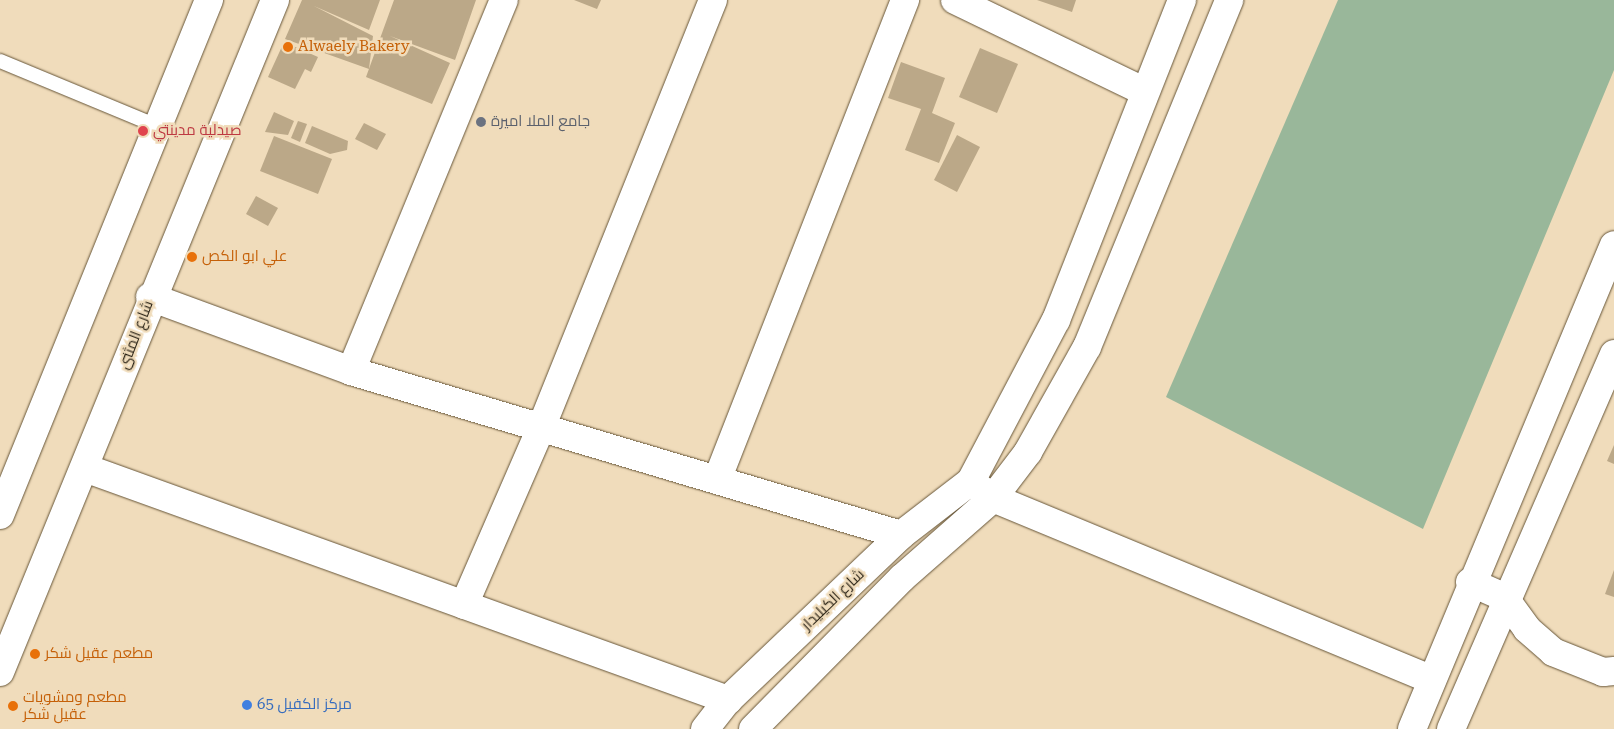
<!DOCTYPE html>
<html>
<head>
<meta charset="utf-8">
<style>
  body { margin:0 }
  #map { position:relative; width:1614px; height:729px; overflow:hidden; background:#f0dcbb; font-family:"Roboto Serif",Cairo,serif }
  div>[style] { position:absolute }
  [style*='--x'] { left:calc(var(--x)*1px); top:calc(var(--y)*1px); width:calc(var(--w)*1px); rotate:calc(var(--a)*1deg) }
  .green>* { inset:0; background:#99b79a }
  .building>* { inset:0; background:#bba888 }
  .roads { filter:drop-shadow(0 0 1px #665538) drop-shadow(0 0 1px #665538) }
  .service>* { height:14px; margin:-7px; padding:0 7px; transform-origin:7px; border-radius:7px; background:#fff }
  .minor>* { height:28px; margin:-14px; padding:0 14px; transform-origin:14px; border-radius:14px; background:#fff }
  .secondary>* { height:28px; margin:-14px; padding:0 14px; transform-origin:14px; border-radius:14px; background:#fff }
  .dots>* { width:14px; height:14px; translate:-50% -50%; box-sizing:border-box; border:2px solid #f0dcbb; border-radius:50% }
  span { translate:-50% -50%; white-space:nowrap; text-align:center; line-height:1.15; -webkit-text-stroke:5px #f0dcbb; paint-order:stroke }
  .food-label { font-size:15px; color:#c56008 }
  .left { translate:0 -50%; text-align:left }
  .worship-label { font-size:15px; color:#5b616d }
  .health-label { font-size:15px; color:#be3a42 }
  .street-label { font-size:15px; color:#2a2316 }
  .shop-label { font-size:15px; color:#366cbe }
</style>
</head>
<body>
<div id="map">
  <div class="green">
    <div style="clip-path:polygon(1338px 0,1614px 0,1614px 70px,1423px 529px,1166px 397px)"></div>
  </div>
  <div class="building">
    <div style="clip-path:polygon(302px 0,380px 0,369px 30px,314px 6px,373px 36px,369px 69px,285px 39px)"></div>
    <div style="clip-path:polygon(394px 0,476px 0,455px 60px,390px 36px,450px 63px,432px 104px,366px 77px)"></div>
    <div style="clip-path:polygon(574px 0,601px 0,597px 9px)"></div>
    <div style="clip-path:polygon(1037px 0,1076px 0,1072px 12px)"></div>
    <div style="clip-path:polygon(284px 42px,318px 57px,311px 72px,305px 69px,295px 89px,268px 77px)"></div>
    <div style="clip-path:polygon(980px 48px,1018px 64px,997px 113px,959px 97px)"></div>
    <div style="clip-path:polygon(901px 62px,945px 78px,932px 113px,955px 123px,939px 163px,905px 150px,921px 109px,888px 98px)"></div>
    <div style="clip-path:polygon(274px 112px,294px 121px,288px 135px,265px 132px)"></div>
    <div style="clip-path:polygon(298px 121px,307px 124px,300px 142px,291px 138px)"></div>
    <div style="clip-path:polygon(364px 123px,386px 134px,377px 150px,355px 139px)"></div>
    <div style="clip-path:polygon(312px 126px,348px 141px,347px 150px,330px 154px,305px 143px)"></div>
    <div style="clip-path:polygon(957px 135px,980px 147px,957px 192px,934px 180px)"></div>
    <div style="clip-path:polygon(274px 136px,332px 159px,318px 194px,260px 171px)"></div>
    <div style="clip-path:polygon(256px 196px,278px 208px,268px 226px,246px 214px)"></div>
    <div style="clip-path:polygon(1614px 445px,1614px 464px,1607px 461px)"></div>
    <div style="clip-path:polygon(1614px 570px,1614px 597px,1605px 594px)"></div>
  </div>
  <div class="roads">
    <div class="service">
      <div style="--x:0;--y:61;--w:170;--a:22.5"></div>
    </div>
    <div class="minor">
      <div style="--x:955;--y:0;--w:211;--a:25.8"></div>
      <div style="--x:150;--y:297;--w:214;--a:20.2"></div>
      <div style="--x:351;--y:371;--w:574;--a:16.6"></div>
      <div style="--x:351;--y:371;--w:401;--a:-67.6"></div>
      <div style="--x:85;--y:468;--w:684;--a:19.84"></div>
      <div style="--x:717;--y:480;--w:516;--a:-68.61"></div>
      <div style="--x:974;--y:484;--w:24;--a:36"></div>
      <div style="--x:993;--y:498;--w:475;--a:22.5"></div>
      <div style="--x:1470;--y:582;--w:37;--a:24"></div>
      <div style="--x:1504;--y:597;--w:39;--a:54"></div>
      <div style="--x:1527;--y:629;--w:35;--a:41"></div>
      <div style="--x:1553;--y:652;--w:54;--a:21.8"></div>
      <div style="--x:1603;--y:672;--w:11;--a:-5"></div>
      <div style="--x:464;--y:605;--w:193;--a:-66.5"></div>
      <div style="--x:541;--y:428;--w:461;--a:-68.1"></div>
      <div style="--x:1412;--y:729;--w:524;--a:-67.35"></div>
      <div style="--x:1451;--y:729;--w:409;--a:-66.5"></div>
    </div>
    <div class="secondary">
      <div style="--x:0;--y:515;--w:556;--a:-67.91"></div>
      <div style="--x:0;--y:672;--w:726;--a:-67.74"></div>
      <div style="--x:705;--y:729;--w:37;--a:-52"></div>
      <div style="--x:728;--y:700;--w:239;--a:-43.6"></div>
      <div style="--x:901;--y:535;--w:88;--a:-37.6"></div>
      <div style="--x:971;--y:481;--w:182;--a:-62.2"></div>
      <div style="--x:1056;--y:320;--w:344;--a:-68.5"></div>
      <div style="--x:753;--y:729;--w:212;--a:-45.4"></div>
      <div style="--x:902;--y:578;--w:121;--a:-41.3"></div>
      <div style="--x:993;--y:498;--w:58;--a:-52.7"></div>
      <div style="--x:1028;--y:452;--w:120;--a:-60.7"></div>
      <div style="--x:1087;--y:347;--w:375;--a:-67.7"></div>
    </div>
  </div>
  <div class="dots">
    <div style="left:288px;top:47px;background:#e8710a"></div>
    <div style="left:481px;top:122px;background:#6b7280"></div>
    <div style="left:143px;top:131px;background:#e0444e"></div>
    <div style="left:192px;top:257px;background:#e8710a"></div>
    <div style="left:35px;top:654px;background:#e8710a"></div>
    <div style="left:247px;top:705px;background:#3f7fe0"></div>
    <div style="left:13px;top:706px;background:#e8710a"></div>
  </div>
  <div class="food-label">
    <span class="left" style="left:298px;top:47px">Alwaely Bakery</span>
    <span class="left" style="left:202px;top:257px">علي ابو الكص</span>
    <span class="left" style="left:45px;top:654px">مطعم عقيل شكر</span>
    <span class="left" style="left:23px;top:706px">مطعم ومشويات<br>عقيل شكر</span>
  </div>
  <div class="worship-label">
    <span class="left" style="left:491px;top:122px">جامع الملا اميرة</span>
  </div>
  <div class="health-label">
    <span class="left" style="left:153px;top:131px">صيدلية مدينتي</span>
  </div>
  <div class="street-label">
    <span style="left:136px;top:335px;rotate:-69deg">شارع المثنى</span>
    <span style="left:833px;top:600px;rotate:-44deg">شارع الكيليدار</span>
  </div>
  <div class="shop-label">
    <span class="left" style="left:257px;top:705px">مركز الكفيل 65</span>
  </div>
</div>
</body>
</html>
